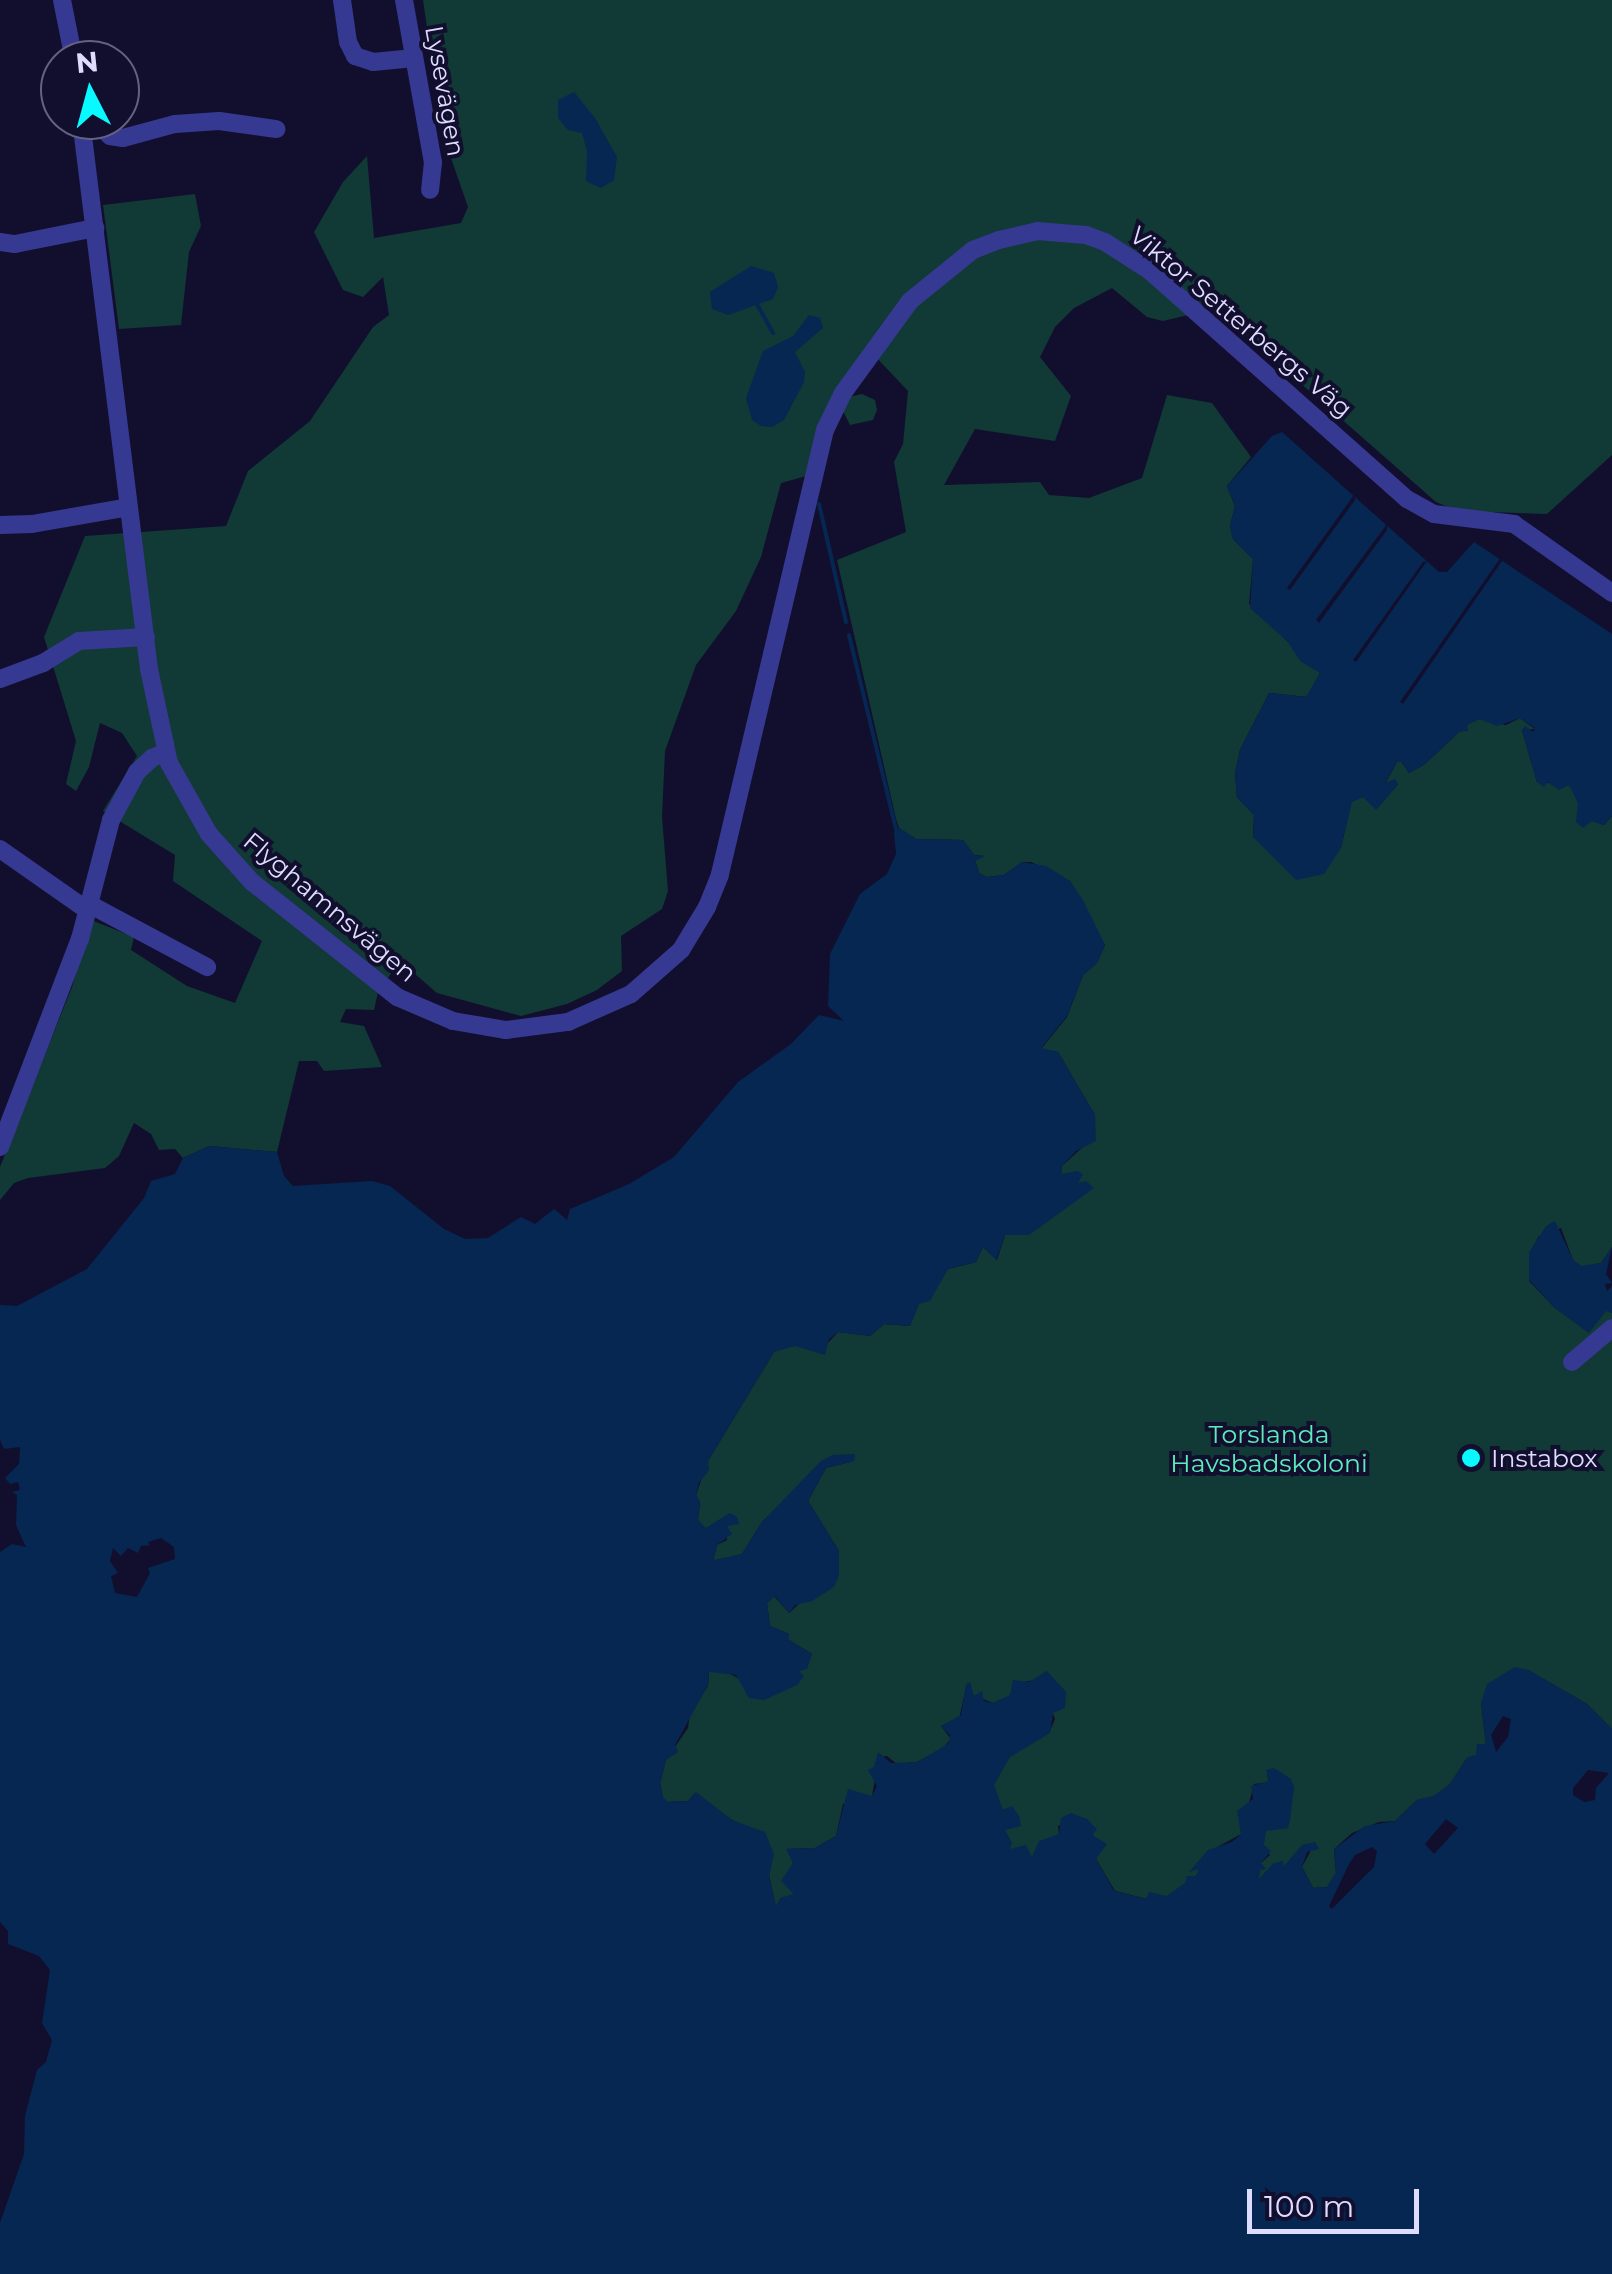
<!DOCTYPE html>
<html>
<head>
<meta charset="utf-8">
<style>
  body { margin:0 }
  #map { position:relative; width:1612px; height:2274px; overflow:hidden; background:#120f2e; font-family:Montserrat,sans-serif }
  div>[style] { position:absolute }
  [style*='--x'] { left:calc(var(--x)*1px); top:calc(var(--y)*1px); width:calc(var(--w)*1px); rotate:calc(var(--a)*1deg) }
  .green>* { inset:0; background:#113935 }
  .water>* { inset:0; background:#062751 }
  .pier>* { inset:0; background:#120f2e }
  .stream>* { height:4px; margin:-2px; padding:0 2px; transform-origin:2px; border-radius:2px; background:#062751 }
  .minor>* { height:18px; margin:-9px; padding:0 9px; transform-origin:9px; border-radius:9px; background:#363992 }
  .dots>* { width:28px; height:28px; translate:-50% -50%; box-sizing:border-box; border:5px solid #120f2e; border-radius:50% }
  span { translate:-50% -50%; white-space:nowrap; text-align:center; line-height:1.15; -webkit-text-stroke:8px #120f2e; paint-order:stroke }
  .street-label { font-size:25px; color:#dedcff }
  .park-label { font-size:25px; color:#5becbd }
  .poi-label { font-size:25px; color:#dedcff }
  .left { translate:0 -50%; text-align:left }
  .north { position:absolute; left:40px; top:40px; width:100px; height:100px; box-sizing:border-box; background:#120f2e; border:2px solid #646182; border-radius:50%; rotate:354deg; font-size:28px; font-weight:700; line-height:40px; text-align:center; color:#dedcff }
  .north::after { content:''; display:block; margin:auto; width:35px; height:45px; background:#08f9ff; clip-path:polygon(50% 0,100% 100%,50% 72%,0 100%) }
  .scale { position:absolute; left:1247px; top:2189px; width:172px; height:45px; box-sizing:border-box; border:5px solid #dedcff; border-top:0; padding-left:12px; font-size:30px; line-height:35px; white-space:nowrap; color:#dedcff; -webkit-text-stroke:8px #120f2e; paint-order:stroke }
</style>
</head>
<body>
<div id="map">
  <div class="green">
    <div style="clip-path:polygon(423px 0,1612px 0,1612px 455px,1547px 514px,1457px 511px,1436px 502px,1210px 304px,1197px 313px,1163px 321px,1147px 317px,1112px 288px,1074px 308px,1055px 327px,1040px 357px,1071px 396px,1055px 441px,975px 429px,944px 485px,1040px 482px,1049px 495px,1089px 498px,1142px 478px,1167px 395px,1212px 403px,1251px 457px,1227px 486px,1235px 506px,1230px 526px,1234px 540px,1253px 559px,1249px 604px,1320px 673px,1307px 697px,1269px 693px,1240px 750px,1235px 773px,1237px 797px,1254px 815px,1253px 837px,1268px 849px,1341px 848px,1351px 802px,1363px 797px,1381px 804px,1398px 784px,1385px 784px,1397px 762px,1401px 761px,1409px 773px,1425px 764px,1459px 732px,1468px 730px,1466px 725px,1479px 719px,1506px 725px,1520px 718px,1535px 729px,1522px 730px,1537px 782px,1569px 785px,1592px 821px,1604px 825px,1612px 816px,1612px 1247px,1601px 1263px,1582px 1267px,1573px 1260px,1561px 1228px,1539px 1236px,1529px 1254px,1529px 1281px,1555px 1308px,1588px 1332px,1606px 1310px,1612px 1313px,1612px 1729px,1587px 1704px,1528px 1670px,1481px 1703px,1486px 1745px,1471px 1760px,1467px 1758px,1450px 1784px,1434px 1796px,1417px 1800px,1395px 1821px,1379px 1822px,1352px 1833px,1334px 1849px,1336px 1873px,1327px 1887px,1313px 1888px,1302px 1867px,1315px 1843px,1283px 1867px,1274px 1863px,1258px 1881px,1261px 1863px,1270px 1855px,1263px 1845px,1266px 1830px,1287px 1828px,1294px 1787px,1267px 1774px,1269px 1782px,1254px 1784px,1241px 1834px,1212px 1850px,1196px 1876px,1167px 1896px,1147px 1899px,1115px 1891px,1096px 1859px,1099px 1852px,1087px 1819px,1080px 1817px,1058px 1826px,1059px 1834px,1043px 1842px,1032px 1857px,1010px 1849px,1005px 1830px,1011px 1825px,1012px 1807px,1002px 1810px,993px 1785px,1010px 1756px,1049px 1733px,1055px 1719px,1040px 1679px,1014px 1684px,1010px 1696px,993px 1703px,965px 1692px,959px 1719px,941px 1726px,951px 1739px,943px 1748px,917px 1762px,897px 1764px,887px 1756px,879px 1757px,872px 1796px,843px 1804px,836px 1836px,815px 1848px,787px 1849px,794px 1857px,788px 1886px,794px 1894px,776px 1907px,769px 1875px,772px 1858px,761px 1833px,732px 1820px,695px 1793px,688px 1801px,667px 1802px,663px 1798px,660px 1783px,666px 1760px,688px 1728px,690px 1713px,708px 1686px,709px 1672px,724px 1671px,738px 1678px,802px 1670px,812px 1654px,789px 1640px,789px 1634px,770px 1626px,767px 1603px,774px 1596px,789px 1613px,801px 1602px,812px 1601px,839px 1551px,808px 1501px,826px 1468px,850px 1462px,833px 1455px,762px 1522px,742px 1554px,713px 1561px,717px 1545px,727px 1540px,727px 1515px,705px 1529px,698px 1520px,700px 1503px,696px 1495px,708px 1461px,774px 1352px,780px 1347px,827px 1344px,838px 1332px,870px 1336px,884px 1324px,910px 1326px,919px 1303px,948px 1269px,976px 1262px,983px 1247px,997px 1260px,1005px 1235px,1030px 1234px,1077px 1184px,1078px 1171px,1061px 1175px,1062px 1166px,1085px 1145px,1095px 1115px,1058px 1052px,1041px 1049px,1067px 1017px,1083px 975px,1097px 963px,1105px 945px,1070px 881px,1031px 862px,1022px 862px,1004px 875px,987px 877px,979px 873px,975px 860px,984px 856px,974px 855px,963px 840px,916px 839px,899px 828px,896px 819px,837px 560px,906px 532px,894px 462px,903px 444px,908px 391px,874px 355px,849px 397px,862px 394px,875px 400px,877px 410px,873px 420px,850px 425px,841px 407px,821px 472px,781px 483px,761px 557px,736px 611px,696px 665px,665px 751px,662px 817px,668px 891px,662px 909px,621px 936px,622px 971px,597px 990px,567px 1004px,521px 1016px,437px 993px,400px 961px,378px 992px,374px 1010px,346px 1009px,340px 1022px,364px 1026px,382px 1067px,324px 1071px,317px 1061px,299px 1061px,277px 1152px,209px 1146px,183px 1158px,175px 1149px,159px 1150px,151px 1134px,134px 1123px,119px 1156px,105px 1168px,28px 1178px,14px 1183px,0 1200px,0 1167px,72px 987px,91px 920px,134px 937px,131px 950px,187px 986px,235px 1003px,262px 941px,173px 881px,175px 855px,103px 811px,137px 756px,122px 733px,100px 723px,89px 767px,76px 791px,66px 784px,76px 741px,44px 637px,85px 536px,226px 526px,248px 471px,310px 421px,373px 327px,389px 315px,383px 277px,363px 297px,343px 290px,314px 232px,343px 182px,367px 156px,374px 238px,461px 223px,468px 207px,442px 132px)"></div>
    <div style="clip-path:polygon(195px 194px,201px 226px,189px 252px,181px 325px,119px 329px,103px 205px)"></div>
  </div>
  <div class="water">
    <div style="clip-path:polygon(574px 92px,595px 118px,617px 157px,614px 180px,601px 188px,586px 181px,587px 151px,582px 133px,568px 130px,558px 118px,558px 100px)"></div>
    <div style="clip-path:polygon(751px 266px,774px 273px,778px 287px,773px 299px,728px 315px,712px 309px,710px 292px)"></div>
    <div style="clip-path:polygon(809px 315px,820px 318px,823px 328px,795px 352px,805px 372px,804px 382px,784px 420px,772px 427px,761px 426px,752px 420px,746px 398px,763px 351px,793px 336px)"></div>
    <div style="clip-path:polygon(1282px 432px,1439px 572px,1447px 572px,1474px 542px,1612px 634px,1612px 816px,1604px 825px,1592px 821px,1583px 828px,1576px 822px,1578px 803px,1569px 785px,1559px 790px,1547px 782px,1544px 787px,1537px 782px,1522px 730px,1525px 726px,1533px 732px,1535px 728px,1520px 718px,1497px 726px,1479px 719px,1467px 725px,1468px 730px,1459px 732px,1425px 764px,1409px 773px,1402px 762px,1397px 762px,1385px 783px,1395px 779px,1398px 784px,1376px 810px,1363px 797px,1352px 802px,1341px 848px,1324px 874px,1296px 880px,1253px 837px,1254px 815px,1237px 797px,1235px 773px,1240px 750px,1269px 693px,1306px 697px,1320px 673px,1300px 661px,1288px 642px,1250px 608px,1253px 559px,1232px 538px,1230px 526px,1235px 506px,1227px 486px,1272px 436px)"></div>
    <div style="clip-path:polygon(evenodd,899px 828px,916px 839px,963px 840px,974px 855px,985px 856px,975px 861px,979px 873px,987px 877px,1004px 875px,1022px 862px,1046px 866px,1070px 881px,1083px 900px,1105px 945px,1097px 963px,1083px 975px,1067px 1016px,1041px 1048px,1058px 1052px,1095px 1115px,1096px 1141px,1076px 1151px,1062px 1166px,1061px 1174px,1078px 1171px,1083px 1174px,1078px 1183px,1086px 1181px,1094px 1188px,1029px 1235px,1005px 1235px,996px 1260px,983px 1247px,976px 1262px,948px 1269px,930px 1301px,919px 1304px,910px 1326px,884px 1324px,870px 1336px,838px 1332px,829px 1339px,825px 1355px,795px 1346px,774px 1352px,708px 1461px,709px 1470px,699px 1483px,696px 1495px,700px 1502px,698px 1520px,706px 1528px,730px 1513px,737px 1517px,739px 1524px,727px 1526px,732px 1534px,717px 1545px,713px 1560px,742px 1554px,762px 1522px,821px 1461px,833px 1455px,855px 1454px,854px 1461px,826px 1468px,808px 1501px,839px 1551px,839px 1575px,834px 1587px,812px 1601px,795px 1605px,789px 1613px,775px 1596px,767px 1603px,770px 1626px,789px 1634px,789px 1640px,812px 1654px,807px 1669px,799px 1671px,804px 1676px,797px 1685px,764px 1700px,749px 1698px,736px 1675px,709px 1672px,708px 1685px,675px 1745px,678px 1752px,666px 1760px,660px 1783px,663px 1798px,668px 1802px,688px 1801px,696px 1792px,732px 1820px,765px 1832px,774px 1854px,769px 1876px,776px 1906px,780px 1898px,794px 1894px,781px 1881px,793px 1863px,786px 1849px,815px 1848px,836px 1836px,848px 1789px,872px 1796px,877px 1786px,868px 1770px,874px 1767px,878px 1752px,891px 1763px,918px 1762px,949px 1743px,950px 1735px,941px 1726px,961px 1715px,966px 1684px,970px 1682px,974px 1696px,982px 1691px,984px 1701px,993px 1703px,1010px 1695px,1013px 1680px,1029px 1682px,1047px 1671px,1066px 1692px,1065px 1708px,1053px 1713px,1050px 1733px,1010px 1757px,994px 1785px,1003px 1810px,1012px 1806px,1019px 1816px,1021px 1826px,1005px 1830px,1012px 1843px,1010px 1849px,1026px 1845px,1032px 1857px,1039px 1841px,1059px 1834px,1061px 1818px,1071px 1813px,1087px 1819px,1097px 1829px,1092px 1835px,1107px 1844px,1096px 1859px,1114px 1891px,1146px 1899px,1149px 1892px,1167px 1896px,1185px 1883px,1187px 1876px,1197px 1876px,1198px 1869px,1189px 1872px,1208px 1850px,1232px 1842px,1241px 1834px,1237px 1811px,1253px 1799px,1251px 1786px,1269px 1781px,1266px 1770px,1274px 1768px,1291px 1779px,1294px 1787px,1290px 1820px,1288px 1828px,1266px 1831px,1264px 1845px,1271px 1851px,1261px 1863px,1266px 1869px,1260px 1870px,1259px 1879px,1274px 1863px,1283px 1861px,1284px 1866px,1302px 1845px,1315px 1842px,1319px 1849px,1307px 1852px,1302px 1867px,1313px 1888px,1327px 1887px,1336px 1873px,1334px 1849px,1365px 1826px,1395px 1821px,1417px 1800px,1434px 1796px,1450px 1784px,1468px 1757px,1476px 1755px,1477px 1744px,1486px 1744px,1481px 1703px,1487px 1684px,1515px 1667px,1528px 1670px,1587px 1704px,1612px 1729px,1612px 2274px,0 2274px,0 2223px,24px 2154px,25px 2116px,37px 2070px,46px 2062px,52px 2040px,42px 2023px,50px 1970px,39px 1956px,8px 1944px,8px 1931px,0 1922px,0 1552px,12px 1544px,26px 1547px,16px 1525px,17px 1495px,12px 1492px,20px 1490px,18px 1482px,10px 1484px,5px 1478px,19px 1464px,20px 1447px,4px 1449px,0 1440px,0 1305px,17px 1306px,87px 1269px,144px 1198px,151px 1181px,175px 1174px,183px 1158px,209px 1146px,277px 1152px,284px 1176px,293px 1186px,372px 1181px,390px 1186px,444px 1229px,465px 1239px,488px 1238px,521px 1217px,535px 1224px,554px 1209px,567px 1220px,570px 1209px,629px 1184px,674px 1157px,738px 1082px,791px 1044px,819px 1015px,844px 1021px,828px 1006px,830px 954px,860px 894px,887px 874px,896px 854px,894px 832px,899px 828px,161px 1538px,174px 1547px,175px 1559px,148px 1568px,150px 1573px,137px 1597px,115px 1593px,111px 1576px,118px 1573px,110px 1561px,113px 1548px,121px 1556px,128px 1548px,138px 1553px,141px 1546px,150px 1545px,148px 1542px,161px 1538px,899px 828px,1503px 1716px,1511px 1719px,1508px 1737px,1496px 1752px,1491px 1735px,1503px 1716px,899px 828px,1588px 1770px,1609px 1773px,1596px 1788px,1595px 1800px,1584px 1802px,1573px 1795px,1573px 1788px,1588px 1770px,899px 828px,1446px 1819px,1458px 1828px,1434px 1854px,1425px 1844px,1446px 1819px,899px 828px,1372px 1847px,1377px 1851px,1374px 1867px,1332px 1909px,1329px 1906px,1349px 1864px,1355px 1855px,1372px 1847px)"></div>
    <div style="clip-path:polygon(1555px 1221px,1573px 1260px,1581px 1266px,1601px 1263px,1612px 1247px,1606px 1274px,1612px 1283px,1605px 1284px,1607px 1291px,1612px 1286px,1612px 1313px,1606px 1311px,1589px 1333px,1555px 1308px,1529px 1280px,1529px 1253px,1546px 1226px)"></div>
  </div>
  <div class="pier">
    <div style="clip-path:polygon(1354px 495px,1355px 500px,1290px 590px,1287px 588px)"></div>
    <div style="clip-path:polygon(1387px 524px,1387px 530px,1319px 623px,1316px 620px)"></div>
    <div style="clip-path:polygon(1501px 557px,1502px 561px,1403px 704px,1400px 702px)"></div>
    <div style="clip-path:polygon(1427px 561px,1356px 662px,1353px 660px,1423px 562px)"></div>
  </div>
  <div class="stream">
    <div style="--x:758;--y:306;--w:31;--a:61"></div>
    <div style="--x:819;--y:504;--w:121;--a:77.1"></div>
    <div style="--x:849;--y:635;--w:201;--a:76.4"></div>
  </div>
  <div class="minor">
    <div style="--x:62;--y:0;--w:61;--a:78.7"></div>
    <div style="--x:342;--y:0;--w:42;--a:81.9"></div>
    <div style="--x:348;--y:42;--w:16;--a:63"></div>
    <div style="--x:355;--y:56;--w:19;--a:18"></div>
    <div style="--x:373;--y:62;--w:41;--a:-5.6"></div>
    <div style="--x:404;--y:0;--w:165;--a:79.9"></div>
    <div style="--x:433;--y:162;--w:28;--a:96"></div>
    <div style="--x:81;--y:120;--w:553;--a:82.94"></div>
    <div style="--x:149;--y:669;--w:96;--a:78"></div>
    <div style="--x:169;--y:763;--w:81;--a:60.6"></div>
    <div style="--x:209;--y:834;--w:64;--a:48.1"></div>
    <div style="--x:252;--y:882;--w:185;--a:38.4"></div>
    <div style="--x:397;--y:997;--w:61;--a:23.2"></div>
    <div style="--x:453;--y:1021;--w:54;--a:9.6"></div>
    <div style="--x:506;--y:1030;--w:63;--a:-7.4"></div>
    <div style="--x:568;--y:1022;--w:69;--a:-24"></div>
    <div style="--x:631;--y:994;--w:67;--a:-41.3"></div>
    <div style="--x:681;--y:950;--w:50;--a:-58.8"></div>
    <div style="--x:707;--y:907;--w:35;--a:-68"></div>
    <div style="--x:720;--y:874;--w:456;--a:-76.7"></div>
    <div style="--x:825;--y:430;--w:41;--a:-64.1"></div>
    <div style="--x:843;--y:393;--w:114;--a:-53.9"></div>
    <div style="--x:910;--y:301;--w:81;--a:-39"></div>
    <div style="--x:973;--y:250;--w:28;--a:-21"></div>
    <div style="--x:999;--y:240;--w:39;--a:-13"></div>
    <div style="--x:1037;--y:231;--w:49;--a:4.7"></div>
    <div style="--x:1086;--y:235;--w:20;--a:20"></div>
    <div style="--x:1105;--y:242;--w:54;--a:32.8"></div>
    <div style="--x:1150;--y:271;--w:344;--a:41.6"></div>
    <div style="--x:1407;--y:499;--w:31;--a:29"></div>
    <div style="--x:1434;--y:514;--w:81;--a:7.1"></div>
    <div style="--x:1514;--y:524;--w:120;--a:35.1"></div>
    <div style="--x:93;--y:120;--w:23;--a:43"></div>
    <div style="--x:110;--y:136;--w:13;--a:9"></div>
    <div style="--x:123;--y:138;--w:54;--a:-15.1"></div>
    <div style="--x:175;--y:124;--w:44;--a:-3.9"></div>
    <div style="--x:219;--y:121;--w:58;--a:8"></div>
    <div style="--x:0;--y:242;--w:15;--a:8"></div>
    <div style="--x:15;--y:244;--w:82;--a:-11.3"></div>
    <div style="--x:0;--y:525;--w:32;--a:-2"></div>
    <div style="--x:32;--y:524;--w:98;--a:-9.9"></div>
    <div style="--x:0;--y:679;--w:46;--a:-20.4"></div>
    <div style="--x:43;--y:663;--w:42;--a:-31.4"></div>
    <div style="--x:79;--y:641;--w:67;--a:-3.4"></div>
    <div style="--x:0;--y:849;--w:106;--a:35"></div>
    <div style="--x:89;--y:904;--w:134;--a:28.1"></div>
    <div style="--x:0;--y:1147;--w:223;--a:-69"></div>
    <div style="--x:80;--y:939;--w:123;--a:-75.4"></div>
    <div style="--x:111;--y:820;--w:55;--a:-61.6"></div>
    <div style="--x:137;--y:772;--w:21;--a:-43"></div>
    <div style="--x:152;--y:758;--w:15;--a:-23"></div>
    <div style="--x:1572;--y:1362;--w:52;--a:-40.4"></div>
  </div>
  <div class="dots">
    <div style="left:1471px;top:1458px;background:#08f9ff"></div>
  </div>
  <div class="street-label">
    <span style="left:445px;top:91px;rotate:80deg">Lysevägen</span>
    <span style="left:1241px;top:322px;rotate:40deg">Viktor Setterbergs Väg</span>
    <span style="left:330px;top:907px;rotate:40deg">Flyghamnsvägen</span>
  </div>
  <div class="park-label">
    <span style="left:1269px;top:1449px">Torslanda<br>Havsbadskoloni</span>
  </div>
  <div class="poi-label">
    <span class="left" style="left:1491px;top:1458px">Instabox</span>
  </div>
  <div class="north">N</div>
  <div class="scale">100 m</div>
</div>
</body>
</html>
